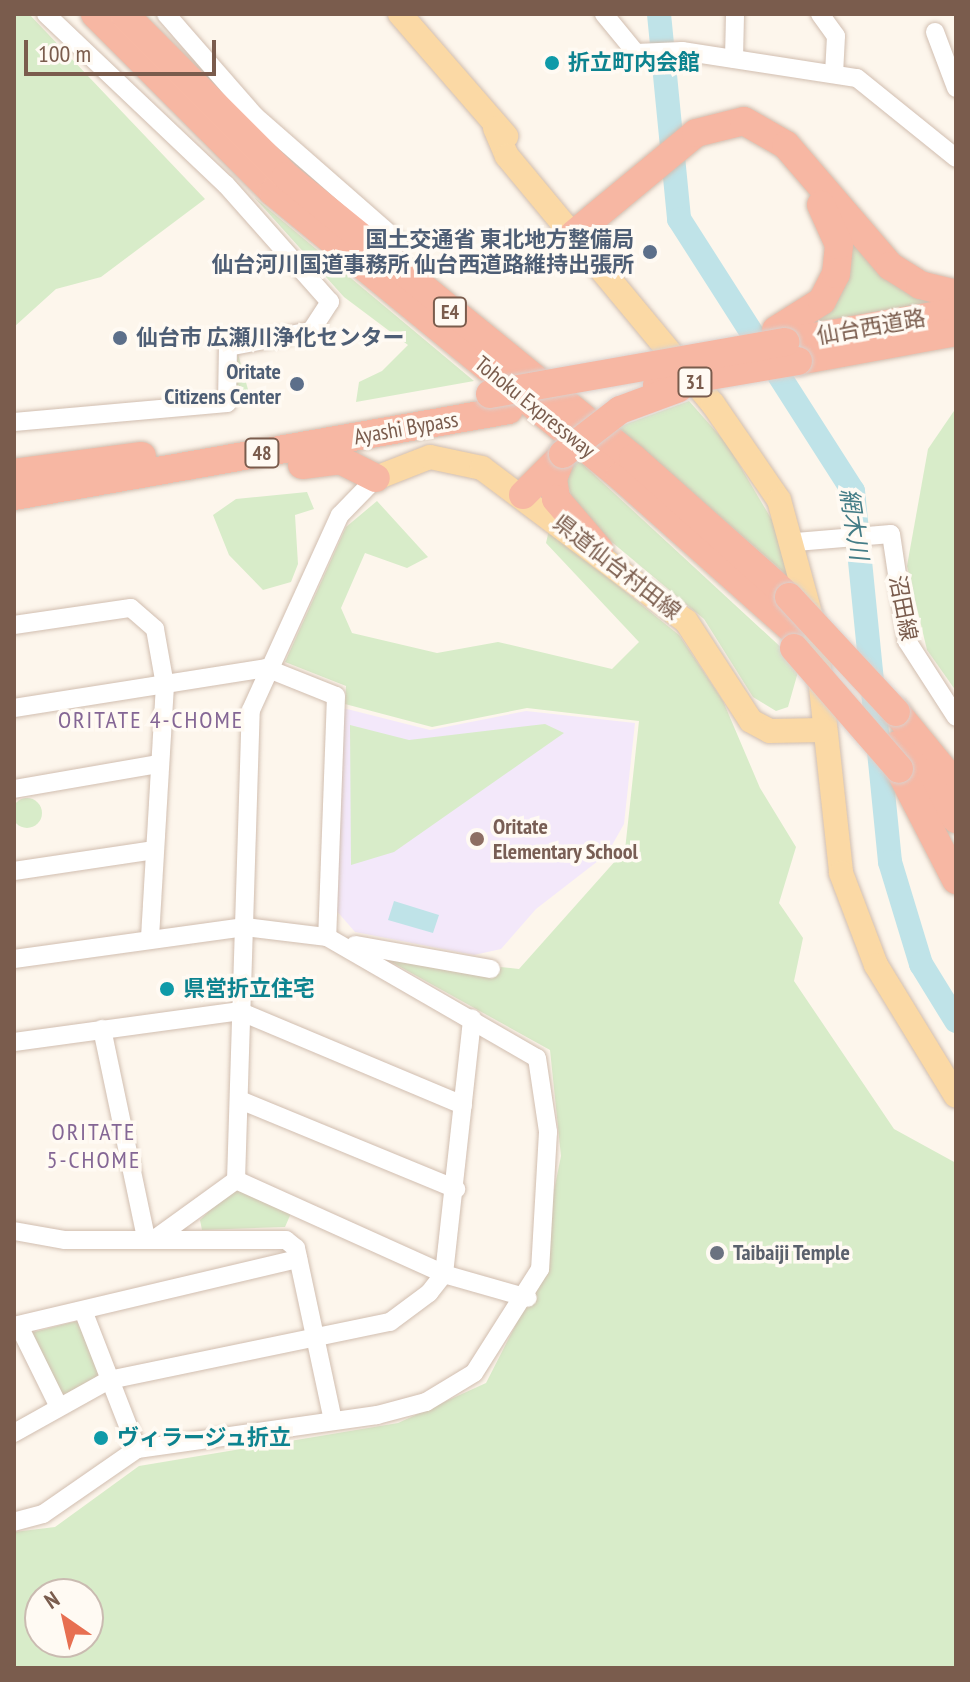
<!DOCTYPE html>
<html>
<head>
<meta charset="utf-8">
<style>
  body { margin:0 }
  #map { position:relative; width:970px; height:1682px; overflow:hidden; background:#fdf6ec; font-family:"PT Sans Narrow","Noto Sans JP",sans-serif }
  div>[style] { position:absolute }
  [style*='--x'] { left:calc(var(--x)*1px); top:calc(var(--y)*1px); width:calc(var(--w)*1px); rotate:calc(var(--a)*1deg) }
  .education>* { inset:0; background:#f3e8fa }
  .green>* { inset:0; background:#d8ecc9 }
  .round { border-radius:50% }
  .water>* { inset:0; background:#bfe3e8 }
  .river>* { height:24px; margin:-12px; padding:0 12px; transform-origin:12px; border-radius:12px; background:#bfe3e8 }
  .roads { filter:drop-shadow(0 0 2px #d1beb0) drop-shadow(0 0 2px #d1beb0) }
  .minor>* { height:18px; margin:-9px; padding:0 9px; transform-origin:9px; border-radius:9px; background:#fff }
  .major>* { height:24px; margin:-12px; padding:0 12px; transform-origin:12px; border-radius:12px; background:#fbd9a5 }
  .highway>* { height:28px; margin:-14px; padding:0 14px; transform-origin:14px; border-radius:14px; background:#f7b7a3 }
  .bridges { filter:drop-shadow(0 0 2px #dad1cd) drop-shadow(0 0 2px #dad1cd) }
  .highway-bridge>* { height:28px; margin:-14px; padding:0 14px; transform-origin:14px; border-radius:14px; background:#f7b7a3 }
  .dots>* { width:22px; height:22px; translate:-50% -50%; box-sizing:border-box; border:4px solid #fffaf3; border-radius:50% }
  span { translate:-50% -50%; white-space:nowrap; text-align:center; line-height:1.15; -webkit-text-stroke:7px #fffaf3; paint-order:stroke }
  .shield-label span { padding:2px 6px; background:#fffaf3; border:2px solid; border-radius:6px; -webkit-text-stroke-width:0 }
  .shield-label { font-size:20px; color:#7a5c4d; font-weight:700 }
  .culture-label { font-size:22px; color:#0d838f; font-weight:700 }
  .left { translate:0 -50%; text-align:left }
  .service-label { font-size:22px; color:#4e5e75; font-weight:700 }
  .right { translate:-100% -50%; text-align:right }
  .street-label { font-size:22px; color:#7a5c4d }
  .education-label { font-size:22px; color:#785e54; font-weight:700 }
  .worship-label { font-size:22px; color:#5b616d; font-weight:700 }
  .water-label { font-size:24px; color:#437c86; font-style:italic }
  .neighbourhood-label { font-size:24px; color:#846695; letter-spacing:2px }
  .frame { position:absolute; inset:0; border:16px solid #7a5c4d; pointer-events:none }
  .north { position:absolute; left:24px; top:1578px; width:80px; height:80px; box-sizing:border-box; background:#fffaf3; border:2px solid #cabbb1; border-radius:50%; rotate:326deg; font-size:22px; font-weight:700; line-height:32px; text-align:center; color:#7a5c4d }
  .north::after { content:''; display:block; margin:auto; width:28px; height:36px; background:#e76f51; clip-path:polygon(50% 0,100% 100%,50% 72%,0 100%) }
  .scale { position:absolute; left:24px; top:40px; width:192px; height:36px; box-sizing:border-box; border:4px solid #7a5c4d; border-top:0; padding-left:10px; font-size:24px; line-height:28px; white-space:nowrap; color:#7a5c4d; -webkit-text-stroke:6px #fffaf3; paint-order:stroke }
</style>
</head>
<body>
<div id="map">
  <div class="education">
    <div style="clip-path:polygon(343px 708px,430px 730px,526px 711px,635px 723px,624px 824px,607px 854px,536px 909px,501px 949px,474px 955px,355px 932px,335px 909px)"></div>
  </div>
  <div class="green">
    <div style="clip-path:polygon(14px 14px,29px 14px,205px 199px,101px 277px,56px 289px,14px 327px)"></div>
    <div style="clip-path:polygon(254px 197px,474px 381px,356px 402px,359px 382px,382px 371px,408px 345px,344px 297px)"></div>
    <div style="clip-path:polygon(845px 227px,955px 301px,801px 327px)"></div>
    <div style="clip-path:polygon(238px 354px,253px 407px,237px 406px,233px 394px)"></div>
    <div style="clip-path:polygon(689px 401px,727px 444px,772px 520px,789px 577px,618px 427px)"></div>
    <div style="clip-path:polygon(956px 408px,956px 691px,927px 650px,907px 566px,928px 449px)"></div>
    <div style="clip-path:polygon(575px 457px,800px 665px,788px 707px,776px 711px,753px 697px,704px 619px,577px 513px,563px 470px)"></div>
    <div style="clip-path:polygon(307px 492px,314px 509px,295px 515px,298px 564px,291px 582px,263px 590px,229px 555px,213px 515px,236px 499px)"></div>
    <div style="clip-path:polygon(evenodd,377px 501px,428px 557px,407px 568px,365px 553px,341px 608px,352px 633px,437px 653px,498px 642px,612px 669px,639px 642px,546px 543px,549px 530px,679px 635px,723px 701px,760px 788px,796px 847px,779px 903px,803px 938px,794px 981px,894px 1129px,956px 1163px,956px 1668px,14px 1668px,14px 1532px,55px 1527px,139px 1466px,398px 1423px,486px 1383px,534px 1289px,561px 1156px,550px 1050px,377px 954px,519px 969px,625px 850px,639px 721px,527px 708px,432px 727px,345px 704px,346px 686px,285px 662px,346px 527px,377px 501px,40px 1594px,88px 1594px,88px 1642px,40px 1642px,40px 1594px)"></div>
    <div style="clip-path:polygon(545px 724px,564px 733px,394px 852px,351px 865px,350px 725px,409px 740px)"></div>
    <div class="round" style="left:12px;top:798px;width:30px;height:30px"></div>
    <div style="clip-path:polygon(234px 1187px,292px 1211px,285px 1227px,202px 1230px,200px 1220px)"></div>
    <div style="clip-path:polygon(77px 1321px,101px 1377px,61px 1396px,30px 1333px)"></div>
  </div>
  <div class="water">
    <div style="clip-path:polygon(394px 901px,439px 915px,433px 933px,388px 920px)"></div>
  </div>
  <div class="river">
    <div style="--x:659;--y:14;--w:206;--a:84.4"></div>
    <div style="--x:679;--y:219;--w:323;--a:57.4"></div>
    <div style="--x:853;--y:491;--w:373;--a:84.3"></div>
    <div style="--x:890;--y:862;--w:107;--a:73.1"></div>
    <div style="--x:921;--y:964;--w:67;--a:58.4"></div>
  </div>
  <div class="roads">
    <div class="minor">
      <div style="--x:166;--y:14;--w:135;--a:48.9"></div>
      <div style="--x:255;--y:116;--w:190;--a:41.2"></div>
      <div style="--x:604;--y:14;--w:50;--a:50.6"></div>
      <div style="--x:636;--y:53;--w:46;--a:-2.5"></div>
      <div style="--x:682;--y:51;--w:177;--a:8.8"></div>
      <div style="--x:857;--y:78;--w:127;--a:38.9"></div>
      <div style="--x:820;--y:14;--w:27;--a:54"></div>
      <div style="--x:836;--y:36;--w:34;--a:93"></div>
      <div style="--x:935;--y:32;--w:60;--a:69.4"></div>
      <div style="--x:734;--y:59;--w:45;--a:-88.7"></div>
      <div style="--x:14;--y:422;--w:214;--a:-5.1"></div>
      <div style="--x:227;--y:403;--w:56;--a:-89"></div>
      <div style="--x:228;--y:347;--w:85;--a:-10.9"></div>
      <div style="--x:311;--y:331;--w:35;--a:-57"></div>
      <div style="--x:330;--y:302;--w:157;--a:-131.6"></div>
      <div style="--x:226;--y:185;--w:248;--a:-136.5"></div>
      <div style="--x:796;--y:542;--w:95;--a:-4.8"></div>
      <div style="--x:891;--y:534;--w:108;--a:81.5"></div>
      <div style="--x:907;--y:641;--w:90;--a:57.2"></div>
      <div style="--x:14;--y:625;--w:118;--a:-8.3"></div>
      <div style="--x:131;--y:608;--w:32;--a:41"></div>
      <div style="--x:155;--y:629;--w:57;--a:79.9"></div>
      <div style="--x:165;--y:685;--w:254;--a:93.4"></div>
      <div style="--x:14;--y:708;--w:255;--a:-9"></div>
      <div style="--x:266;--y:668;--w:75;--a:21.8"></div>
      <div style="--x:336;--y:696;--w:241;--a:92.1"></div>
      <div style="--x:14;--y:789;--w:147;--a:-9.8"></div>
      <div style="--x:14;--y:871;--w:142;--a:-8.5"></div>
      <div style="--x:355;--y:945;--w:138;--a:10"></div>
      <div style="--x:14;--y:959;--w:233;--a:-7.9"></div>
      <div style="--x:245;--y:927;--w:83;--a:7"></div>
      <div style="--x:327;--y:937;--w:242;--a:30"></div>
      <div style="--x:537;--y:1058;--w:75;--a:81.5"></div>
      <div style="--x:548;--y:1132;--w:137;--a:93.3"></div>
      <div style="--x:540;--y:1269;--w:123;--a:122.4"></div>
      <div style="--x:474;--y:1373;--w:56;--a:148.9"></div>
      <div style="--x:426;--y:1402;--w:51;--a:165.1"></div>
      <div style="--x:377;--y:1415;--w:242;--a:171.9"></div>
      <div style="--x:137;--y:1449;--w:114;--a:145.3"></div>
      <div style="--x:43;--y:1514;--w:30;--a:165"></div>
      <div style="--x:102;--y:1029;--w:214;--a:78.1"></div>
      <div style="--x:14;--y:1042;--w:227;--a:-7.8"></div>
      <div style="--x:239;--y:1011;--w:243;--a:22.8"></div>
      <div style="--x:240;--y:1100;--w:234;--a:22.4"></div>
      <div style="--x:236;--y:1180;--w:228;--a:24.3"></div>
      <div style="--x:444;--y:1274;--w:87;--a:15.9"></div>
      <div style="--x:14;--y:1231;--w:52;--a:10"></div>
      <div style="--x:65;--y:1240;--w:221;--a:0"></div>
      <div style="--x:286;--y:1240;--w:13;--a:39"></div>
      <div style="--x:296;--y:1248;--w:176;--a:77.9"></div>
      <div style="--x:156;--y:1238;--w:99;--a:-35.9"></div>
      <div style="--x:236;--y:1180;--w:470;--a:-88.2"></div>
      <div style="--x:251;--y:710;--w:214;--a:-65.5"></div>
      <div style="--x:340;--y:515;--w:52;--a:-45.8"></div>
      <div style="--x:84;--y:1313;--w:146;--a:68.7"></div>
      <div style="--x:14;--y:1326;--w:292;--a:-13.3"></div>
      <div style="--x:19;--y:1326;--w:88;--a:63.7"></div>
      <div style="--x:14;--y:1433;--w:109;--a:-29.2"></div>
      <div style="--x:109;--y:1380;--w:287;--a:-11.7"></div>
      <div style="--x:390;--y:1322;--w:49;--a:-36.6"></div>
      <div style="--x:429;--y:1293;--w:24;--a:-52"></div>
      <div style="--x:444;--y:1274;--w:257;--a:-83.7"></div>
    </div>
    <div class="major">
      <div style="--x:400;--y:14;--w:162;--a:49"></div>
      <div style="--x:495;--y:128;--w:30;--a:67"></div>
      <div style="--x:507;--y:156;--w:322;--a:50.3"></div>
      <div style="--x:713;--y:404;--w:116;--a:55.5"></div>
      <div style="--x:779;--y:500;--w:137;--a:74.7"></div>
      <div style="--x:815;--y:632;--w:242;--a:83.8"></div>
      <div style="--x:841;--y:873;--w:98;--a:69.2"></div>
      <div style="--x:876;--y:965;--w:153;--a:58.6"></div>
      <div style="--x:376;--y:478;--w:58;--a:-21.3"></div>
      <div style="--x:430;--y:457;--w:53;--a:11.9"></div>
      <div style="--x:482;--y:468;--w:255;--a:36.9"></div>
      <div style="--x:686;--y:621;--w:119;--a:57"></div>
      <div style="--x:751;--y:721;--w:21;--a:28"></div>
      <div style="--x:770;--y:731;--w:53;--a:-1.1"></div>
    </div>
    <div class="highway">
      <div style="--x:95;--y:14;--w:252;--a:45"></div>
      <div style="--x:273;--y:192;--w:448;--a:39.3"></div>
      <div style="--x:620;--y:476;--w:230;--a:41.7"></div>
      <div style="--x:124;--y:14;--w:229;--a:45"></div>
      <div style="--x:286;--y:176;--w:447;--a:39.1"></div>
      <div style="--x:633;--y:458;--w:209;--a:41.7"></div>
      <div style="--x:574;--y:234;--w:158;--a:-39.6"></div>
      <div style="--x:696;--y:133;--w:49;--a:-14"></div>
      <div style="--x:744;--y:121;--w:48;--a:29.7"></div>
      <div style="--x:786;--y:145;--w:160;--a:49.3"></div>
      <div style="--x:890;--y:266;--w:36;--a:32"></div>
      <div style="--x:920;--y:285;--w:37;--a:14"></div>
      <div style="--x:776;--y:330;--w:54;--a:-32.2"></div>
      <div style="--x:822;--y:301;--w:30;--a:-63"></div>
      <div style="--x:836;--y:274;--w:29;--a:-84"></div>
      <div style="--x:839;--y:245;--w:44;--a:-114.2"></div>
      <div style="--x:785;--y:342;--w:174;--a:-10"></div>
      <div style="--x:798;--y:361;--w:161;--a:-10.4"></div>
      <div style="--x:563;--y:454;--w:27;--a:112"></div>
      <div style="--x:553;--y:479;--w:20;--a:81"></div>
      <div style="--x:556;--y:499;--w:66;--a:49.3"></div>
      <div style="--x:302;--y:465;--w:38;--a:-7"></div>
      <div style="--x:340;--y:460;--w:40;--a:26.6"></div>
      <div style="--x:14;--y:473;--w:129;--a:-7.6"></div>
      <div style="--x:523;--y:495;--w:52;--a:-45"></div>
      <div style="--x:14;--y:496;--w:502;--a:-9.86"></div>
      <div style="--x:896;--y:712;--w:94;--a:50.6"></div>
      <div style="--x:897;--y:745;--w:95;--a:51.4"></div>
      <div style="--x:899;--y:769;--w:125;--a:62.8"></div>
    </div>
  </div>
  <div class="bridges">
    <div class="highway-bridge">
      <div style="--x:657;--y:385;--w:143;--a:-9.7"></div>
      <div style="--x:490;--y:394;--w:300;--a:-10"></div>
      <div style="--x:563;--y:454;--w:72;--a:-37.7"></div>
      <div style="--x:620;--y:410;--w:63;--a:-20.4"></div>
      <div style="--x:789;--y:597;--w:157;--a:47.1"></div>
      <div style="--x:794;--y:648;--w:160;--a:49"></div>
    </div>
  </div>
  <div class="dots">
    <div style="left:552px;top:63px;background:#0f9aa8"></div>
    <div style="left:650px;top:252px;background:#5c6f8a"></div>
    <div style="left:120px;top:338px;background:#5c6f8a"></div>
    <div style="left:297px;top:384px;background:#5c6f8a"></div>
    <div style="left:477px;top:839px;background:#8d6e63"></div>
    <div style="left:167px;top:989px;background:#0f9aa8"></div>
    <div style="left:717px;top:1253px;background:#6b7280"></div>
    <div style="left:101px;top:1438px;background:#0f9aa8"></div>
  </div>
  <div class="shield-label">
    <span style="left:450px;top:312px">E4</span>
    <span style="left:695px;top:382px">31</span>
    <span style="left:262px;top:453px">48</span>
  </div>
  <div class="culture-label">
    <span class="left" style="left:568px;top:63px">折立町内会館</span>
    <span class="left" style="left:183px;top:989px">県営折立住宅</span>
    <span class="left" style="left:117px;top:1438px">ヴィラージュ折立</span>
  </div>
  <div class="service-label">
    <span class="right" style="left:634px;top:252px">国土交通省 東北地方整備局<br>仙台河川国道事務所 仙台西道路維持出張所</span>
    <span class="left" style="left:136px;top:338px">仙台市 広瀬川浄化センター</span>
    <span class="right" style="left:281px;top:384px">Oritate<br>Citizens Center</span>
  </div>
  <div class="street-label">
    <span style="left:871px;top:327px;rotate:-10deg">仙台西道路</span>
    <span style="left:535px;top:407px;rotate:39deg">Tohoku Expressway</span>
    <span style="left:406px;top:428px;rotate:-10deg">Ayashi Bypass</span>
    <span style="left:617px;top:567px;rotate:38deg">県道仙台村田線</span>
    <span style="left:903px;top:608px;rotate:79deg">沼田線</span>
  </div>
  <div class="education-label">
    <span class="left" style="left:493px;top:839px">Oritate<br>Elementary School</span>
  </div>
  <div class="worship-label">
    <span class="left" style="left:733px;top:1253px">Taibaiji Temple</span>
  </div>
  <div class="water-label">
    <span style="left:854px;top:524px;rotate:81deg">網木川</span>
  </div>
  <div class="neighbourhood-label">
    <span style="left:151px;top:720px">ORITATE 4-CHOME</span>
    <span style="left:94px;top:1146px">ORITATE<br>5-CHOME</span>
  </div>
  <div class="frame"></div>
  <div class="north">N</div>
  <div class="scale">100 m</div>
</div>
</body>
</html>
